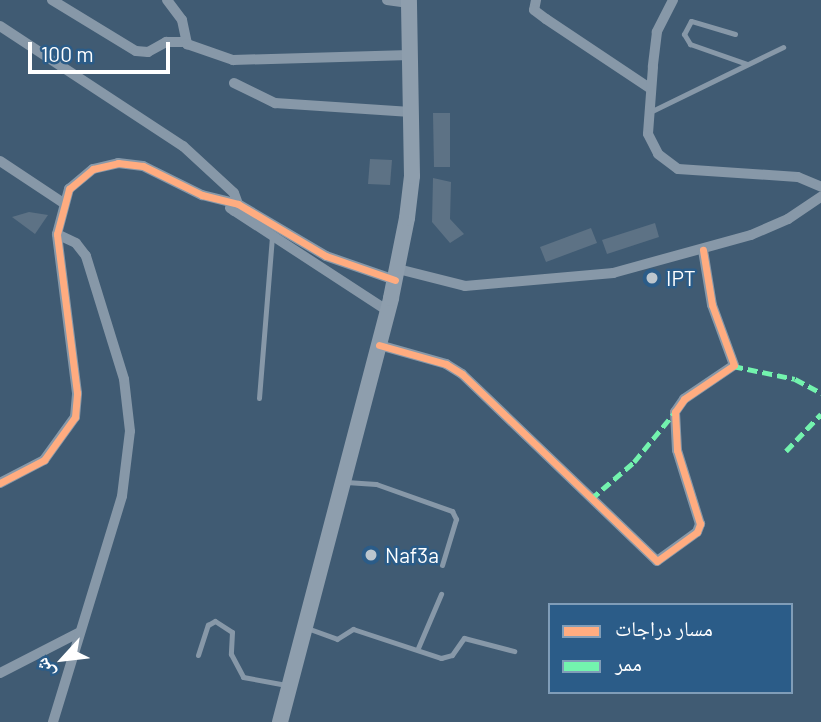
<!DOCTYPE html>
<html>
<head>
<meta charset="utf-8">
<style>
  body { margin:0 }
  #map { position:relative; width:821px; height:722px; overflow:hidden; background:#405b73; font-family:Barlow,"Noto Naskh Arabic",sans-serif }
  div>[style] { position:absolute }
  [style*='--x'] { left:calc(var(--x)*1px); top:calc(var(--y)*1px); width:calc(var(--w)*1px); rotate:calc(var(--a)*1deg) }
  .building>* { inset:0; background:#5d7285 }
  .lane>* { height:5px; margin:-2.5px; padding:0 2.5px; transform-origin:2.5px; border-radius:2.5px; background:#8798a8 }
  .street>* { height:10px; margin:-5px; padding:0 5px; transform-origin:5px; border-radius:5px; background:#8798a8 }
  .secondary>* { height:16px; margin:-8px; padding:0 8px; transform-origin:8px; border-radius:8px; background:#8e9ead }
  .quiet>* { height:5px; margin-top:-2.5px; transform-origin:0; background:repeating-linear-gradient(90deg,#73f3ae 0 10px,transparent 0 15px) }
  .cycleway>* { height:7px; margin:-3.5px; padding:0 3.5px; transform-origin:3.5px; border-radius:3.5px; background:#ffac80 }
  .dots>* { width:19px; height:19px; translate:-50% -50%; box-sizing:border-box; border:4px solid #2b5c88; border-radius:50% }
  span { translate:-50% -50%; white-space:nowrap; text-align:center; line-height:1.15; -webkit-text-stroke:5px #2b5c88; paint-order:stroke }
  .poi-label { font-size:21px; color:#fff }
  .left { translate:0 -50%; text-align:left }
  .legend { position:absolute; left:548px; top:603px; width:245px; height:91px; box-sizing:border-box; background:#2b5c88; border:2px solid #809db8; margin:0; padding:9px 12px; list-style:none; font-size:21px; color:#fff }
  .legend li { display:flex; align-items:center; gap:14px; height:35px }
  .legend b { width:35px; border:2px solid #809db8 }
  .north { position:absolute; left:28px; top:624px; width:70px; height:70px; -webkit-text-stroke:5px #2b5c88; paint-order:stroke; rotate:243deg; font-size:19px; font-weight:700; line-height:28px; text-align:center; color:#fff }
  .north::after { content:''; display:block; margin:auto; width:24px; height:32px; background:#fff; clip-path:polygon(50% 0,100% 100%,50% 72%,0 100%) }
  .scale { position:absolute; left:28px; top:42px; width:142px; height:32px; box-sizing:border-box; border:4px solid #fff; border-top:0; padding-left:9px; font-size:21px; line-height:24px; white-space:nowrap; color:#fff; -webkit-text-stroke:5px #2b5c88; paint-order:stroke }
</style>
</head>
<body>
<div id="map">
  <div class="building">
    <div style="clip-path:polygon(433px 113px,450px 113px,450px 167px,434px 167px)"></div>
    <div style="clip-path:polygon(370px 159px,392px 160px,390px 185px,368px 184px)"></div>
    <div style="clip-path:polygon(433px 178px,451px 182px,450px 219px,464px 234px,450px 243px,432px 222px)"></div>
    <div style="clip-path:polygon(29px 212px,48px 215px,35px 234px,12px 217px)"></div>
    <div style="clip-path:polygon(655px 223px,659px 237px,607px 254px,602px 240px)"></div>
    <div style="clip-path:polygon(591px 228px,597px 243px,546px 262px,540px 247px)"></div>
  </div>
  <div class="lane">
    <div style="--x:735;--y:34;--w:46;--a:-163.5"></div>
    <div style="--x:691;--y:21;--w:15;--a:118"></div>
    <div style="--x:684;--y:34;--w:12;--a:59"></div>
    <div style="--x:690;--y:44;--w:60;--a:19.3"></div>
    <div style="--x:652;--y:111;--w:146;--a:-26"></div>
    <div style="--x:259;--y:398;--w:162;--a:-85.4"></div>
    <div style="--x:346;--y:482;--w:30;--a:4"></div>
    <div style="--x:376;--y:484;--w:81;--a:19.6"></div>
    <div style="--x:452;--y:511;--w:9;--a:63"></div>
    <div style="--x:456;--y:519;--w:48;--a:106.9"></div>
    <div style="--x:307;--y:628;--w:32;--a:20"></div>
    <div style="--x:337;--y:639;--w:19;--a:-32"></div>
    <div style="--x:353;--y:629;--w:93;--a:18.2"></div>
    <div style="--x:441;--y:658;--w:11;--a:-15"></div>
    <div style="--x:452;--y:655;--w:21;--a:-55"></div>
    <div style="--x:464;--y:638;--w:52;--a:14.6"></div>
    <div style="--x:418;--y:648;--w:59;--a:-66.9"></div>
    <div style="--x:198;--y:655;--w:32;--a:-72"></div>
    <div style="--x:208;--y:625;--w:8;--a:-30"></div>
    <div style="--x:215;--y:621;--w:20;--a:33"></div>
    <div style="--x:232;--y:632;--w:22;--a:93"></div>
    <div style="--x:231;--y:654;--w:26;--a:62"></div>
    <div style="--x:243;--y:677;--w:44;--a:10.5"></div>
  </div>
  <div class="street">
    <div style="--x:52;--y:0;--w:98;--a:31.3"></div>
    <div style="--x:136;--y:51;--w:12;--a:5"></div>
    <div style="--x:148;--y:52;--w:21;--a:-29"></div>
    <div style="--x:166;--y:42;--w:19;--a:0"></div>
    <div style="--x:167;--y:0;--w:25;--a:53"></div>
    <div style="--x:182;--y:20;--w:25;--a:78"></div>
    <div style="--x:187;--y:44;--w:49;--a:19.2"></div>
    <div style="--x:233;--y:60;--w:177;--a:-1.6"></div>
    <div style="--x:387;--y:0;--w:22;--a:8"></div>
    <div style="--x:536;--y:0;--w:10;--a:101"></div>
    <div style="--x:534;--y:10;--w:15;--a:37"></div>
    <div style="--x:546;--y:19;--w:126;--a:33.7"></div>
    <div style="--x:673;--y:0;--w:36;--a:117"></div>
    <div style="--x:657;--y:32;--w:35;--a:97"></div>
    <div style="--x:653;--y:67;--w:67;--a:94.3"></div>
    <div style="--x:648;--y:134;--w:22;--a:63"></div>
    <div style="--x:658;--y:154;--w:25;--a:37"></div>
    <div style="--x:678;--y:169;--w:120;--a:3.8"></div>
    <div style="--x:798;--y:177;--w:25;--a:23"></div>
    <div style="--x:0;--y:26;--w:219;--a:33.3"></div>
    <div style="--x:183;--y:146;--w:69;--a:42.7"></div>
    <div style="--x:234;--y:193;--w:12;--a:70"></div>
    <div style="--x:238;--y:204;--w:8;--a:120"></div>
    <div style="--x:234;--y:83;--w:46;--a:26"></div>
    <div style="--x:275;--y:103;--w:136;--a:3.8"></div>
    <div style="--x:0;--y:161;--w:74;--a:33.5"></div>
    <div style="--x:230;--y:208;--w:189;--a:33.1"></div>
    <div style="--x:398;--y:269;--w:69;--a:14.2"></div>
    <div style="--x:465;--y:286;--w:149;--a:-5"></div>
    <div style="--x:613;--y:273;--w:143;--a:-15.4"></div>
    <div style="--x:751;--y:235;--w:40;--a:-23.4"></div>
    <div style="--x:788;--y:219;--w:40;--a:-34"></div>
    <div style="--x:379;--y:345;--w:70;--a:15.8"></div>
    <div style="--x:446;--y:364;--w:19;--a:32"></div>
    <div style="--x:462;--y:374;--w:270;--a:43.8"></div>
    <div style="--x:657;--y:561;--w:49;--a:-35.9"></div>
    <div style="--x:697;--y:532;--w:9;--a:-69"></div>
    <div style="--x:700;--y:524;--w:77;--a:-107.3"></div>
    <div style="--x:677;--y:450;--w:38;--a:-93"></div>
    <div style="--x:675;--y:412;--w:16;--a:-55"></div>
    <div style="--x:684;--y:399;--w:60;--a:-34.2"></div>
    <div style="--x:734;--y:365;--w:64;--a:-110.1"></div>
    <div style="--x:712;--y:305;--w:56;--a:-99.3"></div>
    <div style="--x:0;--y:483;--w:50;--a:-27.6"></div>
    <div style="--x:44;--y:460;--w:53;--a:-54.2"></div>
    <div style="--x:75;--y:417;--w:24;--a:-85"></div>
    <div style="--x:77;--y:393;--w:160;--a:-97.2"></div>
    <div style="--x:57;--y:234;--w:47;--a:-75.1"></div>
    <div style="--x:69;--y:189;--w:31;--a:-40"></div>
    <div style="--x:93;--y:169;--w:26;--a:-13"></div>
    <div style="--x:118;--y:163;--w:25;--a:7"></div>
    <div style="--x:143;--y:166;--w:66;--a:26.2"></div>
    <div style="--x:202;--y:195;--w:37;--a:14"></div>
    <div style="--x:238;--y:204;--w:102;--a:30.6"></div>
    <div style="--x:326;--y:256;--w:73;--a:19.2"></div>
    <div style="--x:0;--y:673;--w:88;--a:-27.1"></div>
    <div style="--x:53;--y:722;--w:236;--a:-73"></div>
    <div style="--x:122;--y:496;--w:65;--a:-83"></div>
    <div style="--x:130;--y:431;--w:52;--a:-96.6"></div>
    <div style="--x:124;--y:379;--w:129;--a:-107.2"></div>
    <div style="--x:86;--y:256;--w:16;--a:-128"></div>
    <div style="--x:76;--y:243;--w:21;--a:-155"></div>
  </div>
  <div class="secondary">
    <div style="--x:280;--y:722;--w:438;--a:-75.3"></div>
    <div style="--x:391;--y:298;--w:82;--a:-78.7"></div>
    <div style="--x:407;--y:218;--w:42;--a:-83.2"></div>
    <div style="--x:412;--y:176;--w:176;--a:-91"></div>
  </div>
  <div class="quiet">
    <div style="--x:733;--y:366;--w:63;--a:11.8"></div>
    <div style="--x:795;--y:379;--w:30;--a:28"></div>
    <div style="--x:786;--y:451;--w:51;--a:-46.6"></div>
    <div style="--x:591;--y:499;--w:57;--a:-40.7"></div>
    <div style="--x:634;--y:462;--w:65;--a:-50.6"></div>
  </div>
  <div class="cycleway">
    <div style="--x:379;--y:345;--w:70;--a:15.8"></div>
    <div style="--x:446;--y:364;--w:19;--a:32"></div>
    <div style="--x:462;--y:374;--w:270;--a:43.8"></div>
    <div style="--x:657;--y:561;--w:49;--a:-35.9"></div>
    <div style="--x:697;--y:532;--w:9;--a:-69"></div>
    <div style="--x:700;--y:524;--w:77;--a:-107.3"></div>
    <div style="--x:677;--y:450;--w:38;--a:-93"></div>
    <div style="--x:675;--y:412;--w:16;--a:-55"></div>
    <div style="--x:684;--y:399;--w:60;--a:-34.2"></div>
    <div style="--x:734;--y:365;--w:64;--a:-110.1"></div>
    <div style="--x:712;--y:305;--w:56;--a:-99.3"></div>
    <div style="--x:0;--y:483;--w:50;--a:-27.6"></div>
    <div style="--x:44;--y:460;--w:53;--a:-54.2"></div>
    <div style="--x:75;--y:417;--w:24;--a:-85"></div>
    <div style="--x:77;--y:393;--w:160;--a:-97.2"></div>
    <div style="--x:57;--y:234;--w:47;--a:-75.1"></div>
    <div style="--x:69;--y:189;--w:31;--a:-40"></div>
    <div style="--x:93;--y:169;--w:26;--a:-13"></div>
    <div style="--x:118;--y:163;--w:25;--a:7"></div>
    <div style="--x:143;--y:166;--w:66;--a:26.2"></div>
    <div style="--x:202;--y:195;--w:37;--a:14"></div>
    <div style="--x:238;--y:204;--w:102;--a:30.6"></div>
    <div style="--x:326;--y:256;--w:73;--a:19.2"></div>
  </div>
  <div class="dots">
    <div style="left:652px;top:278px;background:#bcc6ce"></div>
    <div style="left:371px;top:555px;background:#bcc6ce"></div>
  </div>
  <div class="poi-label">
    <span class="left" style="left:666px;top:278px">IPT</span>
    <span class="left" style="left:385px;top:555px">Naf3a</span>
  </div>
  <ul class="legend">
  <li><b style="height:9px;background:#ffac80"></b>مسار دراجات</li>
  <li><b style="height:9px;background:#73f3ae"></b>ممر</li>
  </ul>
  <div class="north">ش</div>
  <div class="scale">100 m</div>
</div>
</body>
</html>
